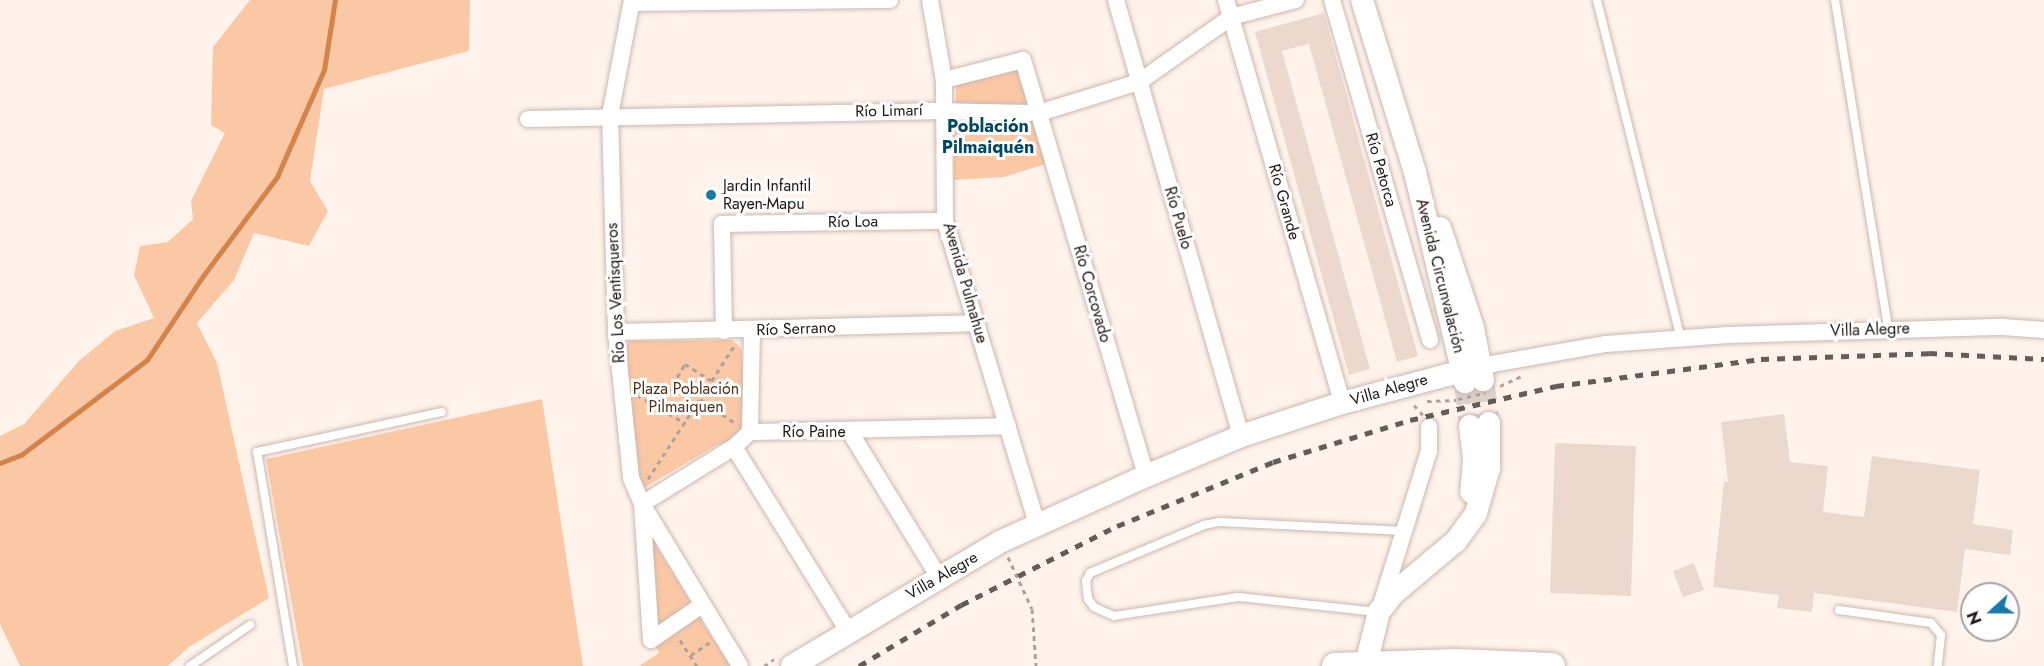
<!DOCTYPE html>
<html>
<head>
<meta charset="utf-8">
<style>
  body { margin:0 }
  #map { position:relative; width:2044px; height:666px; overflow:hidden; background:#fff3ec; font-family:Jost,sans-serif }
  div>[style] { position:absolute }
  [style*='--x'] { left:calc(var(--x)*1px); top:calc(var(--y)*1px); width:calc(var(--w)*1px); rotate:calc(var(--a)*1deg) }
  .green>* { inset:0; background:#fbc8a6 }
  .stream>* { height:4.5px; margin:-2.25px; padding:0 2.25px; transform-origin:2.25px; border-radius:2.25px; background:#d3844a }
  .building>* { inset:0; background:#ebd9cd }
  .secondary-tunnel>* { height:22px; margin-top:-11px; transform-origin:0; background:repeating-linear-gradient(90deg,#ddd2cb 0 22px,transparent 0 33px) }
  .path>* { height:3px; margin-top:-1.5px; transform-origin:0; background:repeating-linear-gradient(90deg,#aca29c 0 4.5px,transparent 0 9px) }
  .roads { filter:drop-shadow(0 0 2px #cbb9ae) drop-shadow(0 0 2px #cbb9ae) }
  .lane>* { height:8px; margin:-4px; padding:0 4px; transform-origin:4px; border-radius:4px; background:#fff }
  .street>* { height:16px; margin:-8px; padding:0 8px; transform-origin:8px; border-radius:8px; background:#fff }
  .secondary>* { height:22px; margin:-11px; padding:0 11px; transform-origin:11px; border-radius:11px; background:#fff }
  .primary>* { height:26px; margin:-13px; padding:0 13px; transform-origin:13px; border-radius:13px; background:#fff }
  .rail>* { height:4.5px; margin-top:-2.25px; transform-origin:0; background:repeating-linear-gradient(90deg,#645c57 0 8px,transparent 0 16px) }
  .path-bridge>* { height:3px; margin-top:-1.5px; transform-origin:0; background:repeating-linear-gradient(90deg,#aca29c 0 4.5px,transparent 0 9px) }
  .dots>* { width:16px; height:16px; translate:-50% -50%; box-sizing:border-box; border:3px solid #fff; border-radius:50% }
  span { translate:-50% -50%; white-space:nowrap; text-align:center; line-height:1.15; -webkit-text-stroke:6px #fff; paint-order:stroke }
  .street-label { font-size:16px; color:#1e1713 }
  .poi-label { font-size:16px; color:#1e1713 }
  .left { translate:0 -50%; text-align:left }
  .park-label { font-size:16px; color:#502f17 }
  .neighbourhood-label { font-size:18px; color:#004765; font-weight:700 }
  .north { position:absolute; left:1960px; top:582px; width:60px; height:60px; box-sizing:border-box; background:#fff; border:2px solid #a5a2a1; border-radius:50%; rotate:249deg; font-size:16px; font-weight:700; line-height:24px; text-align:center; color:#1e1713 }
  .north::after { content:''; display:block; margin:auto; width:21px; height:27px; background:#1a7aa7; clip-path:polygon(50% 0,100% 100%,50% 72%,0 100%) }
</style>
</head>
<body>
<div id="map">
  <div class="green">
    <div style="clip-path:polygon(250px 0,470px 0,469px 51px,324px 89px,310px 181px,328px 211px,309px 246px,254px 233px,234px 280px,197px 323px,217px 363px,269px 598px,189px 647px,168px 666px,20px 666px,0 624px,0 436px,24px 424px,79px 361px,115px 331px,154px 318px,134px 275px,140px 246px,168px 242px,193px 219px,191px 201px,225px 133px,211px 125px,213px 47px)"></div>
    <div style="clip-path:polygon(1019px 64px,1031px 106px,956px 105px,956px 81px)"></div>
    <div style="clip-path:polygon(953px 116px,1035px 117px,1049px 163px,1004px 177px,954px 180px)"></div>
    <div style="clip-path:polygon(732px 340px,741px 348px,750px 432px,715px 446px,640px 490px,624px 348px,629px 341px)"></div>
    <div style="clip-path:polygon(542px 399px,583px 666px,303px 666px,266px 459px)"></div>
    <div style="clip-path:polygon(646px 529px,693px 606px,653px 635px)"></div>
    <div style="clip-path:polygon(697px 614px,731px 666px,639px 666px,659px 653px,654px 644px)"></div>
  </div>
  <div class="stream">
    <div style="--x:0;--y:463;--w:22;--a:-21"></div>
    <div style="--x:21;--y:455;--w:158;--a:-37"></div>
    <div style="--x:147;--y:360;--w:101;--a:-56.3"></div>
    <div style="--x:203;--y:276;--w:124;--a:-53.2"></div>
    <div style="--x:277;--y:177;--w:117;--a:-66.3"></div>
    <div style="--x:324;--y:70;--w:71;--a:-81.1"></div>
  </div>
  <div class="building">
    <div style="clip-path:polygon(1324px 13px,1418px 356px,1397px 362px,1309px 44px,1282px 51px,1370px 369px,1349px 375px,1255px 32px)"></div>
    <div style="clip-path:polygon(1784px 414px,1790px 462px,1828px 466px,1823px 512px,1864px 517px,1872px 456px,1980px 470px,1973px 524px,2013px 530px,2010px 555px,1965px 549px,1957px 612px,1814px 593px,1812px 612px,1777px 608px,1779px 595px,1713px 587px,1724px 481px,1728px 482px,1721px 422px)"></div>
    <div style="clip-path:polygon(1555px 443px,1636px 446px,1631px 596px,1550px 593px)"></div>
    <div style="clip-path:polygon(1694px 563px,1704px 590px,1683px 597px,1673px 571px)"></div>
  </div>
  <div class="secondary-tunnel">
    <div style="--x:1483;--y:380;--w:43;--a:82.1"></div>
    <div style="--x:1465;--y:382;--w:44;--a:83.5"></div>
  </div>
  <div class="path">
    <div style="--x:1500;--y:386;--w:23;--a:-25"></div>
    <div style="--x:637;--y:395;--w:56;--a:30.3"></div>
    <div style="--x:700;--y:399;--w:42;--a:34.4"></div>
    <div style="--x:1427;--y:401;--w:29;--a:-2"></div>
    <div style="--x:1414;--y:405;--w:13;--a:48"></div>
    <div style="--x:659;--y:408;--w:51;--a:-59.4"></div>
    <div style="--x:685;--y:364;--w:31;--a:32"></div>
    <div style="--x:648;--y:479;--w:158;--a:-57.1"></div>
    <div style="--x:1008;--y:557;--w:57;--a:65.2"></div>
    <div style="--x:1032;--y:609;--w:57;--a:86"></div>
    <div style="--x:680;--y:640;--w:31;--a:57"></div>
    <div style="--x:691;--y:655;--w:22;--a:-34"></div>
    <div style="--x:764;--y:666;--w:12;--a:-35"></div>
  </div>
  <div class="roads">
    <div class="lane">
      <div style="--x:1597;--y:0;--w:349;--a:76.1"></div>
      <div style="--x:1835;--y:0;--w:333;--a:80.8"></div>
      <div style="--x:1839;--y:610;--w:93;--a:8"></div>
      <div style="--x:1931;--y:623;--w:16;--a:50"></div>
      <div style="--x:1941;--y:635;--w:31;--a:96"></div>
      <div style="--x:1377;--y:612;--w:140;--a:-173.8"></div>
      <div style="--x:1238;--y:597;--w:125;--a:171.3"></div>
      <div style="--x:1114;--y:616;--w:22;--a:-156"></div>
      <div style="--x:1094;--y:607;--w:10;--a:-127"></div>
      <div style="--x:1088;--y:599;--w:18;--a:-96"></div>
      <div style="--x:1086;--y:581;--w:9;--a:-63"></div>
      <div style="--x:1090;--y:573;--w:124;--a:-22.8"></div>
      <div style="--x:1204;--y:525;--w:16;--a:-11"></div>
      <div style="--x:1220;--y:522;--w:184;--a:2.8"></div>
      <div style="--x:190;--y:666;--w:73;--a:-34.3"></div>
      <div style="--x:293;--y:666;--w:217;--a:-99.5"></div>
      <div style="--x:257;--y:452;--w:189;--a:-12.2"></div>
    </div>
    <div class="street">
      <div style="--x:632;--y:0;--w:117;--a:100.8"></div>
      <div style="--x:610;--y:115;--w:217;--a:88.4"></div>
      <div style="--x:616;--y:332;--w:147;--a:84.1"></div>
      <div style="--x:631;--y:478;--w:28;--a:67"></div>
      <div style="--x:642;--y:504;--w:189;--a:58.8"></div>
      <div style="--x:930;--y:0;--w:81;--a:80.1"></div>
      <div style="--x:944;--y:80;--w:141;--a:89.6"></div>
      <div style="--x:945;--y:221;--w:317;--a:73.1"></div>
      <div style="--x:1116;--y:0;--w:454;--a:74"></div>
      <div style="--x:1226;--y:0;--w:419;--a:73.9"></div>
      <div style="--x:1332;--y:0;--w:354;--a:73.9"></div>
      <div style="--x:632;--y:3;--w:258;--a:-0.7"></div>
      <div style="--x:944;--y:80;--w:81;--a:-14.2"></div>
      <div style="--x:1023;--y:60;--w:434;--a:73.5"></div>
      <div style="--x:528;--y:119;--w:404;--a:-1.1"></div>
      <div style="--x:932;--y:111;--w:107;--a:1.1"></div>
      <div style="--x:1039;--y:113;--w:105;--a:-17.2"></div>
      <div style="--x:1139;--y:82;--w:113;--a:-35.2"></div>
      <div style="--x:1231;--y:17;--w:67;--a:-14.7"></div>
      <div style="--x:724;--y:331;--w:107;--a:-91.1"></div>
      <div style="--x:722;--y:224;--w:223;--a:-0.8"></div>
      <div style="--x:616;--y:332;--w:361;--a:-1.4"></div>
      <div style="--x:1481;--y:366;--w:127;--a:-10"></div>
      <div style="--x:1606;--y:344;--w:122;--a:-4.2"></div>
      <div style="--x:1728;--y:335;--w:275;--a:-1.7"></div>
      <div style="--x:2003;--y:327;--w:41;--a:4.2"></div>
      <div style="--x:750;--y:432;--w:102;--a:-88.9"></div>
      <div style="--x:850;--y:432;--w:170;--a:58.5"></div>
      <div style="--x:734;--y:447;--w:216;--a:58.2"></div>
      <div style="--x:702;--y:605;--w:62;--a:145.5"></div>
      <div style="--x:651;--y:640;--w:136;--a:-93.8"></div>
      <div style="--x:642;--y:504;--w:108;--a:-31.8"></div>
      <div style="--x:734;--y:447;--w:22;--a:-43"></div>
      <div style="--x:750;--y:432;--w:258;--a:-1.3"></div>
      <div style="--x:1381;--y:605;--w:161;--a:-72.7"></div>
      <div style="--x:1429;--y:451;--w:24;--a:-90"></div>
    </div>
    <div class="secondary">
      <div style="--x:1362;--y:0;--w:180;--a:72.9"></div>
      <div style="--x:1415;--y:172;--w:216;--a:76.6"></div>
      <div style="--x:1440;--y:228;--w:105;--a:71.7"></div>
      <div style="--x:1473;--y:328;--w:53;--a:79.1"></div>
      <div style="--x:1470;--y:426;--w:34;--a:83"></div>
      <div style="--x:1474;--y:460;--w:32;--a:95"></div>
      <div style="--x:1366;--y:664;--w:54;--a:-76"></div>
      <div style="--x:1379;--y:612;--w:24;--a:-52"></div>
      <div style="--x:1394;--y:593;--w:81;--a:-40"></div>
      <div style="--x:1456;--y:541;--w:34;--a:-54"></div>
      <div style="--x:1476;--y:513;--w:47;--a:-73.9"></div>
      <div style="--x:1489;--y:468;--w:45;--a:-90"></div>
      <div style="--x:792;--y:666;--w:244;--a:-30.8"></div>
      <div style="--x:1002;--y:541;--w:158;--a:-24.3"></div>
      <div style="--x:1146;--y:476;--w:103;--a:-22.8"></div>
      <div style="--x:1241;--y:436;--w:106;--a:-18.1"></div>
      <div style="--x:1342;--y:403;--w:144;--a:-14.9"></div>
    </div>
    <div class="primary">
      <div style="--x:1335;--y:666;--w:121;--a:-1.9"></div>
      <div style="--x:1456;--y:662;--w:96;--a:2.4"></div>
    </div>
  </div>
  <div class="rail">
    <div style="--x:859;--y:666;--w:119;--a:-30.9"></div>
    <div style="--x:961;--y:605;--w:175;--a:-26.9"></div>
    <div style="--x:1117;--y:526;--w:169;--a:-22.3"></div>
    <div style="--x:1273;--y:462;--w:143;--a:-17"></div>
    <div style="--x:1410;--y:420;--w:150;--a:-13.1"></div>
    <div style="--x:1556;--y:386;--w:207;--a:-7.5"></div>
    <div style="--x:1761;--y:359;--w:168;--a:-2"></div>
    <div style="--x:1929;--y:353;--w:115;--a:3"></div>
  </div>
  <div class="path-bridge">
    <div style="--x:1458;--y:399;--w:28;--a:-13"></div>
  </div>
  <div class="dots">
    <div style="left:711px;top:195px;background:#1a7aa7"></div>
  </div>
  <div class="street-label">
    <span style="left:889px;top:111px;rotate:-1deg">Río Limarí</span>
    <span style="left:1381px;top:170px;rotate:74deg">Río Petorca</span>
    <span style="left:1284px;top:202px;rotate:74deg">Río Grande</span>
    <span style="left:1178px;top:218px;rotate:74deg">Río Puelo</span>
    <span style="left:853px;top:222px;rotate:-1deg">Río Loa</span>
    <span style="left:1440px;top:276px;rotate:76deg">Avenida Circunvalación</span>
    <span style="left:965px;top:283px;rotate:74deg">Avenida Pulmahue</span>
    <span style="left:616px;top:293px;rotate:-93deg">Río Los Ventisqueros</span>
    <span style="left:1092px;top:294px;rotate:74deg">Río Corcovado</span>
    <span style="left:796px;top:329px;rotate:-2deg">Río Serrano</span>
    <span style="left:1870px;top:330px;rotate:-2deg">Villa Alegre</span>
    <span style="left:1389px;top:390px;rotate:-16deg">Villa Alegre</span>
    <span style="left:814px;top:432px">Río Paine</span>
    <span style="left:942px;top:576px;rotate:-30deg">Villa Alegre</span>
  </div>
  <div class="poi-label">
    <span class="left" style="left:723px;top:195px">Jardin Infantil<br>Rayen-Mapu</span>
  </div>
  <div class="park-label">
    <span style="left:686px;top:398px">Plaza Población<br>Pilmaiquen</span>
  </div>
  <div class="neighbourhood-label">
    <span style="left:988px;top:137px">Población<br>Pilmaiquén</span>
  </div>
  <div class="north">N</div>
</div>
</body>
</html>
